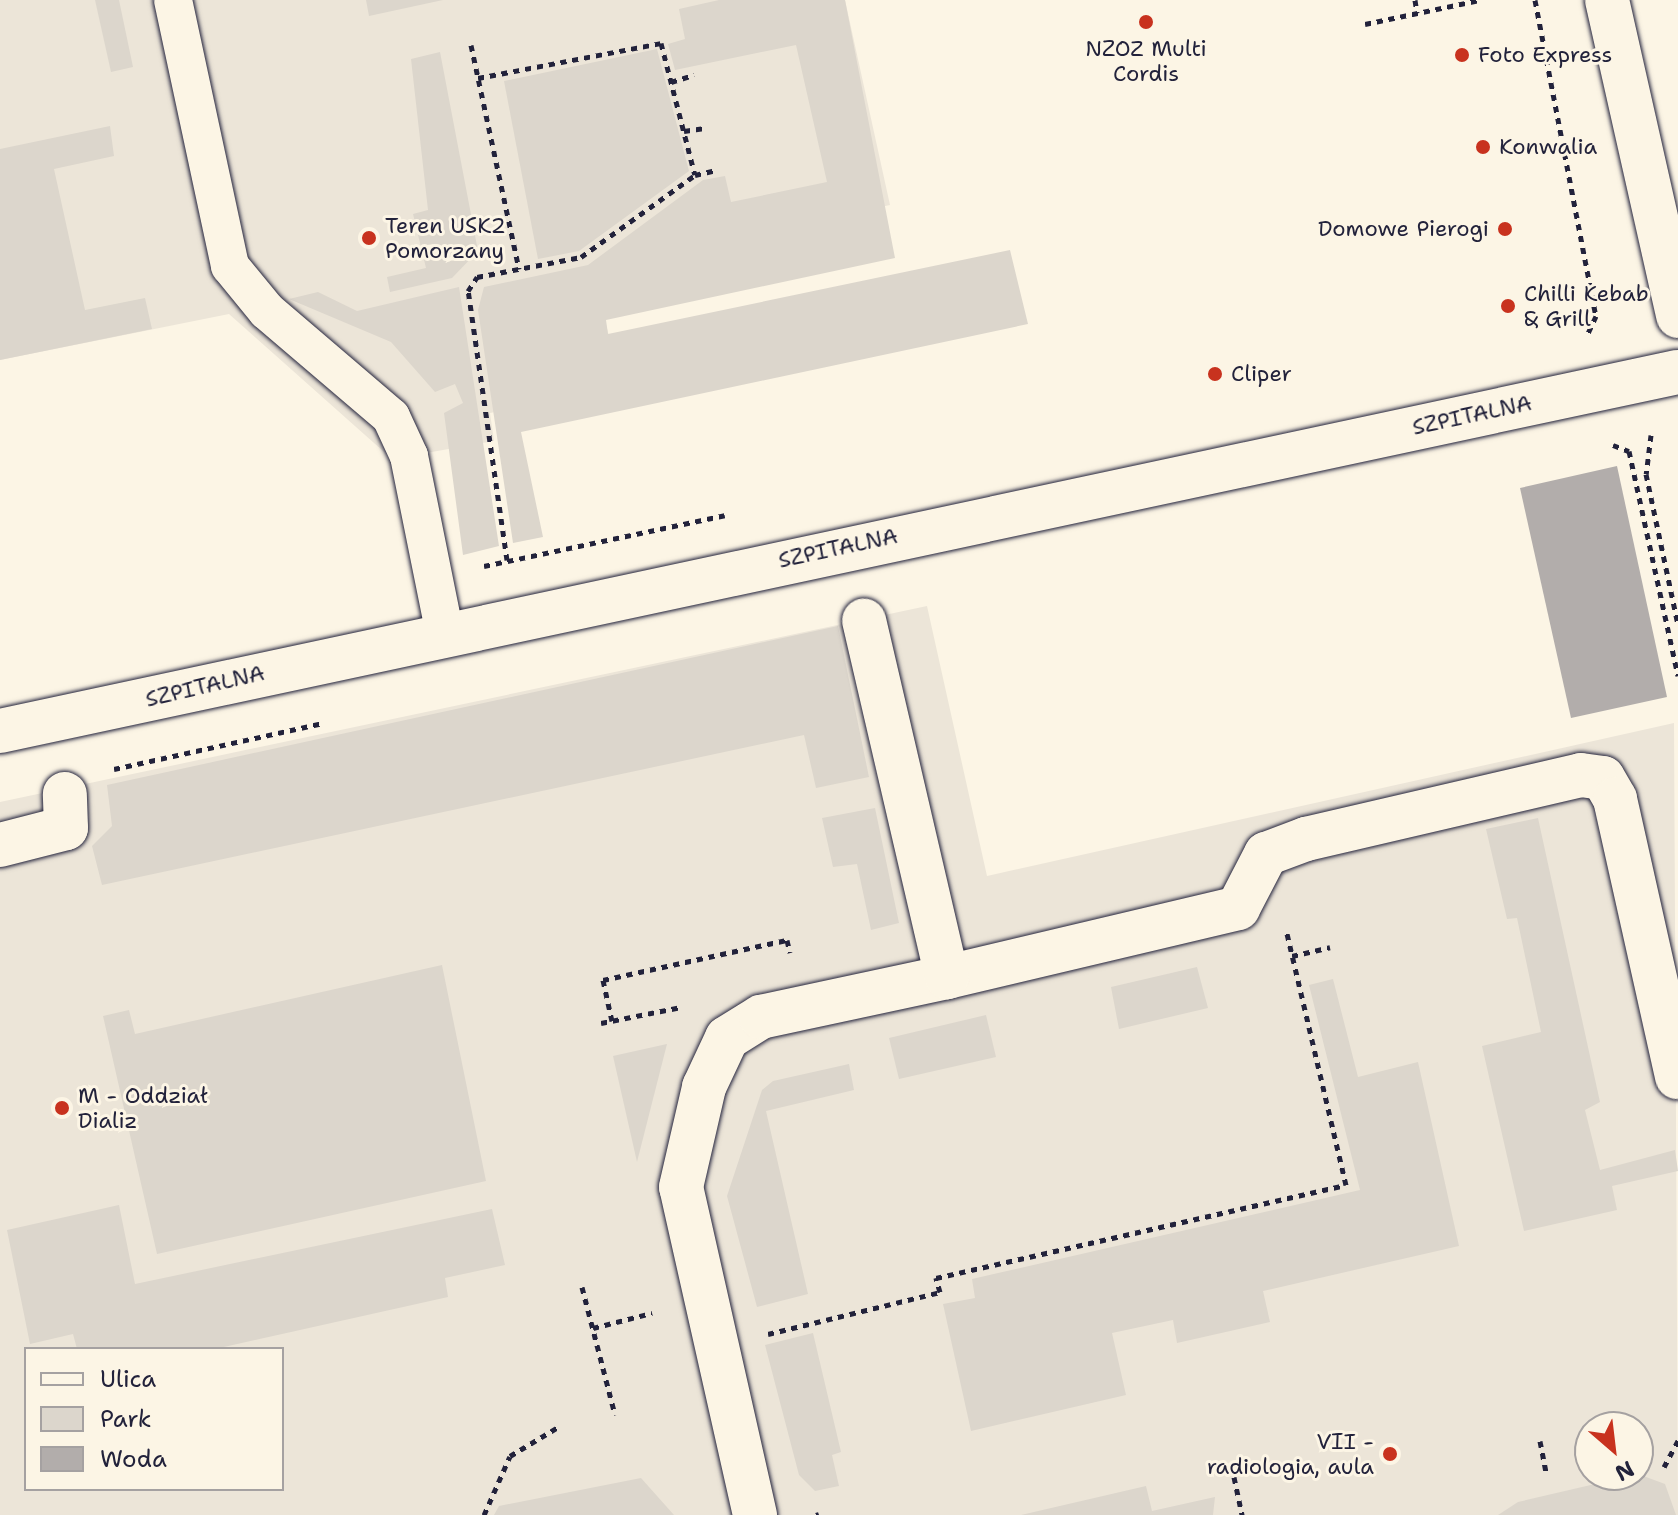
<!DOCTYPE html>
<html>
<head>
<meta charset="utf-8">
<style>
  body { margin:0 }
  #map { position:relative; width:1678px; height:1515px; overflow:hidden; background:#fcf5e5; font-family:"Shantell Sans",sans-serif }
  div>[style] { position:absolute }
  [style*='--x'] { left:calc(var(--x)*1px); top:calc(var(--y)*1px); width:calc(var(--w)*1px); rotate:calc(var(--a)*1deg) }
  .built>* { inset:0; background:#ece5d8 }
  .green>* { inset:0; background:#dcd6cc }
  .water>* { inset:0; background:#b2adab }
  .path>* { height:5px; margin-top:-2.5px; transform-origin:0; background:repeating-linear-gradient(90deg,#22223b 0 6px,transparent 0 12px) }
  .roads { filter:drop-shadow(0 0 2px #22223b) drop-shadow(0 0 2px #22223b) }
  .service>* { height:38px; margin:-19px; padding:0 19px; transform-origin:19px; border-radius:19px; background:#fcf5e5 }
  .minor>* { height:44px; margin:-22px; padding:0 22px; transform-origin:22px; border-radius:22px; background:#fcf5e5 }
  .tertiary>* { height:44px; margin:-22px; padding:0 22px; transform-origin:22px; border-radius:22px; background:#fcf5e5 }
  .dots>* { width:22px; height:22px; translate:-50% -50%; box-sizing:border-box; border:4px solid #fcf5e5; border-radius:50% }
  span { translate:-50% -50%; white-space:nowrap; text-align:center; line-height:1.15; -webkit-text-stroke:6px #fcf5e5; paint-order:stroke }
  .poi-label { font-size:22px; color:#22223b }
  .left { translate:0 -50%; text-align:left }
  .right { translate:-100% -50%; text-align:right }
  .street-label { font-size:22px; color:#22223b }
  .legend { position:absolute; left:24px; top:1347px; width:260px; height:144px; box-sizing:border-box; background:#fcf5e5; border:2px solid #a5a1a1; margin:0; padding:10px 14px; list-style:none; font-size:24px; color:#22223b }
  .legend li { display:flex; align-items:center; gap:16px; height:40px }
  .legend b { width:40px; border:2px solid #a5a1a1 }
  .north { position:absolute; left:1574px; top:1411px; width:80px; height:80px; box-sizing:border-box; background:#fcf5e5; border:2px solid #a5a1a1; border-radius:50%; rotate:152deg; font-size:22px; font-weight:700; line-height:32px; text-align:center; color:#22223b }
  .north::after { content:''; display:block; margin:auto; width:28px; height:36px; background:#c8321e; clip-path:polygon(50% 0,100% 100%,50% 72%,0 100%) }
</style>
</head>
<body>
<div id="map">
  <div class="built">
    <div style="clip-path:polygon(0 0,845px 0,890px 205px,592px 271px,622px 386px,490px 413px,494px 441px,392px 459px,229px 314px,0 360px)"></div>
    <div style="clip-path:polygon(evenodd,927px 606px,987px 876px,1674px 723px,1678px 1515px,0 1515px,0 802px,927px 606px,26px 1349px,282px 1349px,282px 1489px,26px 1489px,26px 1349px,927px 606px,1590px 1427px,1638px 1427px,1638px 1475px,1590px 1475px,1590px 1427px)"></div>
  </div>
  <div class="green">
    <div style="clip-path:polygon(95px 0,119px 0,133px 67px,111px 72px)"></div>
    <div style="clip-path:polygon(366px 0,443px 0,369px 16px)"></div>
    <div style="clip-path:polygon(719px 0,845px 0,895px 258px,606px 320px,608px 334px,1010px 250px,1028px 324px,521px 432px,543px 537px,513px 543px,478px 310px,484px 287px,588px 265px,703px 180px,725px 176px,731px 202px,827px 182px,796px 45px,675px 70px,668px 44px,685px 39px,679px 9px)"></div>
    <div style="clip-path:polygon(657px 49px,689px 171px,579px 251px,538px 259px,504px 81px)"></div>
    <div style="clip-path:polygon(440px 52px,478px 251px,452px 278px,390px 292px,387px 277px,426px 268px,413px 214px,428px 210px,411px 59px)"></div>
    <div style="clip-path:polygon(110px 126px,114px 156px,54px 169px,85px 310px,145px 298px,152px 329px,0 360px,0 149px)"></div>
    <div style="clip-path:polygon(459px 287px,499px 546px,463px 555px,444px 413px,463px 403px,455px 384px,435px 392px,391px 342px,289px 299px,318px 292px,357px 311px)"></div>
    <div style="clip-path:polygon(838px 626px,869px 777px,816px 788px,804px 735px,102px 885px,92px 846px,112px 826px,107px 785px)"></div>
    <div style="clip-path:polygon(875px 808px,899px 923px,871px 930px,857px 864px,833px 867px,822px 818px)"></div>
    <div style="clip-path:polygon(1538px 818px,1600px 1102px,1585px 1110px,1600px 1170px,1675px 1150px,1678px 1171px,1612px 1186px,1617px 1210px,1524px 1231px,1482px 1046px,1541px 1032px,1517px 918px,1507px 919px,1486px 829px)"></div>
    <div style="clip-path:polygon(442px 965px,486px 1181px,157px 1254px,103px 1016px,129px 1010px,135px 1034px)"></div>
    <div style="clip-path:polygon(1197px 967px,1208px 1008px,1119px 1029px,1111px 987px)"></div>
    <div style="clip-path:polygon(1333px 979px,1358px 1077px,1418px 1062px,1459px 1246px,1263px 1291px,1270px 1322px,1177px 1343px,1173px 1320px,1112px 1333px,1126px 1395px,971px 1431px,943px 1304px,975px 1298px,972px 1279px,1360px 1190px,1309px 985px)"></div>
    <div style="clip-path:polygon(986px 1015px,996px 1057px,899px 1079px,889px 1038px)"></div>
    <div style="clip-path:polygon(667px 1044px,637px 1162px,613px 1056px)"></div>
    <div style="clip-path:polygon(849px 1064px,854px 1090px,766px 1111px,808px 1294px,757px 1307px,727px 1196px,762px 1090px,773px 1081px)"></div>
    <div style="clip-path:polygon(119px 1205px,135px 1284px,492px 1209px,505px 1265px,445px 1278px,448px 1297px,215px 1349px,77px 1349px,73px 1334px,30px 1344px,7px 1230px)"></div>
    <div style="clip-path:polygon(813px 1333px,841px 1452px,832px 1455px,839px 1486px,815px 1491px,799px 1475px,765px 1345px)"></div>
    <div style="clip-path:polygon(1638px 1474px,1665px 1484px,1676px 1515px,1498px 1515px,1518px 1502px)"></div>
    <div style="clip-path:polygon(641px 1478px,674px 1515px,494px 1515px,499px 1506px)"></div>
    <div style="clip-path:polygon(1146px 1486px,1152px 1511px,1215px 1497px,1213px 1515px,1021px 1515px)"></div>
  </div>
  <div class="water">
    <div style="clip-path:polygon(1617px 466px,1667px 697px,1571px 718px,1520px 488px)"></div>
  </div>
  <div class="path">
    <div style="--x:1415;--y:0;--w:13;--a:81"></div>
    <div style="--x:1535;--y:0;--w:322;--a:79.1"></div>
    <div style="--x:1596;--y:316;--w:19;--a:115"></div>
    <div style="--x:1365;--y:24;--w:117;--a:-11.8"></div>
    <div style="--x:471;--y:45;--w:229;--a:77.9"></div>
    <div style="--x:478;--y:78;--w:186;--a:-10.8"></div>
    <div style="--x:661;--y:43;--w:136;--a:75.6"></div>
    <div style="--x:671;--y:82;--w:24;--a:-17"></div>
    <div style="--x:684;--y:131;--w:21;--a:-8"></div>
    <div style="--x:1651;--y:435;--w:39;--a:97"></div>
    <div style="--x:1646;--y:474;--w:154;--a:78"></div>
    <div style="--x:1613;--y:445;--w:17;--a:21"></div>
    <div style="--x:1629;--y:451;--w:230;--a:77.7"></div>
    <div style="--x:507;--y:560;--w:272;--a:-98.2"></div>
    <div style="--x:468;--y:291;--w:17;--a:-57"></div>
    <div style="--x:477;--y:277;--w:106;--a:-10.9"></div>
    <div style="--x:581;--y:257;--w:140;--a:-35.7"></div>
    <div style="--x:695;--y:175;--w:22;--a:-13"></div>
    <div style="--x:484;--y:566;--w:246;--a:-11.9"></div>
    <div style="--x:114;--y:769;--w:214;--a:-12.4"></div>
    <div style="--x:1292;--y:956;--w:39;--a:-13"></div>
    <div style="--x:612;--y:1021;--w:42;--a:-102.4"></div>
    <div style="--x:603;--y:980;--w:188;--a:-12.3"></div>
    <div style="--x:787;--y:940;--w:13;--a:77"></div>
    <div style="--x:601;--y:1023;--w:82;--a:-11.3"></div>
    <div style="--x:582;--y:1287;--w:132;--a:75.5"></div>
    <div style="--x:593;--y:1328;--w:61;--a:-14.3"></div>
    <div style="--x:768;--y:1334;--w:177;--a:-13.7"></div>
    <div style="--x:940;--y:1292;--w:15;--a:-106"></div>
    <div style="--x:936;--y:1278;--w:420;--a:-12.8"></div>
    <div style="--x:1346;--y:1185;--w:259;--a:-103.2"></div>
    <div style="--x:1540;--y:1441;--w:32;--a:79"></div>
    <div style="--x:1664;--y:1467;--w:30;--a:-62"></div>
    <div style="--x:1234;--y:1477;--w:39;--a:78"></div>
    <div style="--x:484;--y:1515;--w:64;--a:-66.2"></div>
    <div style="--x:510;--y:1456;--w:56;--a:-31.1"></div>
    <div style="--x:816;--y:1515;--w:3;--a:-18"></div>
  </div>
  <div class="roads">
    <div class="service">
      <div style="--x:173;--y:0;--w:272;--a:77.9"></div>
      <div style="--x:230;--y:266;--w:58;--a:50.6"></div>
      <div style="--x:267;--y:311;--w:163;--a:40.5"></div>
      <div style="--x:391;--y:417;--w:43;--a:65.2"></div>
      <div style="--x:409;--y:456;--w:182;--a:78.6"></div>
    </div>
    <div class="minor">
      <div style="--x:0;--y:731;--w:1716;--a:-12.08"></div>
      <div style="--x:0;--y:845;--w:68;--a:-14.4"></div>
      <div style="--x:66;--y:828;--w:34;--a:-92"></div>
      <div style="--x:947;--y:977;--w:299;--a:-13.3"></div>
      <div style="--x:1238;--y:908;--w:61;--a:-62.6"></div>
      <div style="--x:1266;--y:854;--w:43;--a:-20.6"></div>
      <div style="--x:1306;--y:839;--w:282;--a:-13.1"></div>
      <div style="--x:1581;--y:775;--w:22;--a:8"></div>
      <div style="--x:1603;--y:778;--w:24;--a:60"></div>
      <div style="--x:1615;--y:799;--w:285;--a:77.4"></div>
      <div style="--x:755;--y:1515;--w:336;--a:-102.7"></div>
      <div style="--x:681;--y:1187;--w:103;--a:-77"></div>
      <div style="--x:704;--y:1087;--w:54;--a:-64.9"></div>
      <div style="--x:727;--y:1038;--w:40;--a:-32"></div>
      <div style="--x:761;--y:1017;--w:190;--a:-12.1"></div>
      <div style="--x:947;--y:977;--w:366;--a:-103.1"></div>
    </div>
    <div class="tertiary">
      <div style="--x:1607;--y:0;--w:324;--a:77.3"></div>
    </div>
  </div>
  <div class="dots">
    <div style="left:1146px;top:22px;background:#c8321e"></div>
    <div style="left:1462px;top:55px;background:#c8321e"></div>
    <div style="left:1483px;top:147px;background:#c8321e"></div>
    <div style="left:1505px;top:229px;background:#c8321e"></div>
    <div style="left:369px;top:238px;background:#c8321e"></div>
    <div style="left:1508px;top:306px;background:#c8321e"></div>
    <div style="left:1215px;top:374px;background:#c8321e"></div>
    <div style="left:62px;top:1108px;background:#c8321e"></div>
    <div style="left:1390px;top:1454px;background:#c8321e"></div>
  </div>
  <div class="poi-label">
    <span style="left:1146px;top:61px">NZOZ Multi<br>Cordis</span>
    <span class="left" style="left:1478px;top:55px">Foto Express</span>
    <span class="left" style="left:1499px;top:147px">Konwalia</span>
    <span class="left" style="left:385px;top:238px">Teren USK2<br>Pomorzany</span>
    <span class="right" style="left:1489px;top:229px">Domowe Pierogi</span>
    <span class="left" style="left:1524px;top:306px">Chilli Kebab<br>&amp; Grill</span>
    <span class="left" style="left:1231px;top:374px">Cliper</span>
    <span class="left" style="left:78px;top:1108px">M - Oddział<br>Dializ</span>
    <span class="right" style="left:1374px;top:1454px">VII -<br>radiologia, aula</span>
  </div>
  <div class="street-label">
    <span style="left:1472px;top:415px;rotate:-12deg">SZPITALNA</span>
    <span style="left:838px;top:548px;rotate:-12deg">SZPITALNA</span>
    <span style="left:205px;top:686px;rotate:-13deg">SZPITALNA</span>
  </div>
  <ul class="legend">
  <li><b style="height:10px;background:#fcf5e5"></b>Ulica</li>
  <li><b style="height:22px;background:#dcd6cc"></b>Park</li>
  <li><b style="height:22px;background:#b2adab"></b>Woda</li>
  </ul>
  <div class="north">N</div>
</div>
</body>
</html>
